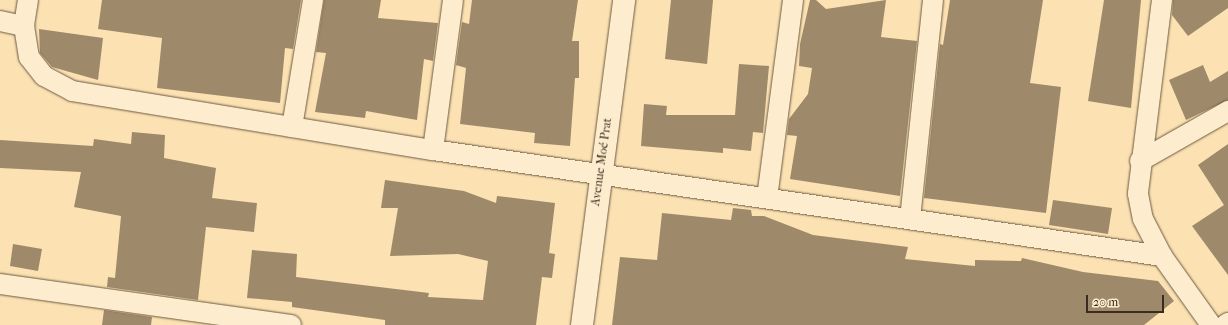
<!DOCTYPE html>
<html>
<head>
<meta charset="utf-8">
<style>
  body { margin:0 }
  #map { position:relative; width:1228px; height:325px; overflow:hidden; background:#fce1b2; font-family:"IM FELL French Canon",serif }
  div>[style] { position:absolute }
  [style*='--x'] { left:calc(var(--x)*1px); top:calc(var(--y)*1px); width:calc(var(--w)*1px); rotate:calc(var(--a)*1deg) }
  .building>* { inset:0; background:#9e8a6a }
  .roads { filter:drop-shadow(0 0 1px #6a5942) drop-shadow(0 0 1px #6a5942) }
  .street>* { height:20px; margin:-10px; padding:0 10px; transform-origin:10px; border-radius:10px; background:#fdeccd }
  .secondary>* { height:22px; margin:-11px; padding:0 11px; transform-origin:11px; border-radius:11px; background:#fdeccd }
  span { translate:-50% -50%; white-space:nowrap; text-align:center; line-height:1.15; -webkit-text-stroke:3px #fdeccd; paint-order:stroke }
  .street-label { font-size:12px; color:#392c1d }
  .scale { position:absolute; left:1086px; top:295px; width:78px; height:18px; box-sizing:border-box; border:2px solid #392c1d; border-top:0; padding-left:5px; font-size:12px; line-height:14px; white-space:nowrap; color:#392c1d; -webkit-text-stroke:3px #fdeccd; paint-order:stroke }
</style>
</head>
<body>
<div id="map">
  <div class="building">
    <div style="clip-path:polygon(102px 0,301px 0,293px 49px,285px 48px,280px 103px,157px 88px,162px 38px,98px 29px)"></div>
    <div style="clip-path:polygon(324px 0,381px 0,378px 18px,438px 23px,433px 61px,424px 59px,417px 120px,366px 111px,365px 118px,315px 112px,326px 53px,316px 52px)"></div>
    <div style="clip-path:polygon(472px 0,578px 0,572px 41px,579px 41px,579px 78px,575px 78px,570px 146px,534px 143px,535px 133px,460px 124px,466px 68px,456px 65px,462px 22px,469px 24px)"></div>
    <div style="clip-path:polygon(671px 0,713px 0,707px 64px,665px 59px)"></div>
    <div style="clip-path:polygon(810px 0,816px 0,826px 9px,886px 0,881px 37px,917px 41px,900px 196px,790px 179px,797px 136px,787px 135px,789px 119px,808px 94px,812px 68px,799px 66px,800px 44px)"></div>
    <div style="clip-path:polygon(950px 0,1043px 0,1030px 83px,1061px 87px,1046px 213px,924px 198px,940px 44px,943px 45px)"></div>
    <div style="clip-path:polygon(1104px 0,1141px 0,1131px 108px,1088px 101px)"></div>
    <div style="clip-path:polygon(1173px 0,1228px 0,1228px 8px,1188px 36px,1172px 15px)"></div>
    <div style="clip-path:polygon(39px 29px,103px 38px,98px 80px,52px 67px,40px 53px)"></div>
    <div style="clip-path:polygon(739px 64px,769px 66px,763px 133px,753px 132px,751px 151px,723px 148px,723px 153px,641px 146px,644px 104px,667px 106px,666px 115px,735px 115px)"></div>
    <div style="clip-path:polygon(1203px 65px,1210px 82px,1228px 71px,1228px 100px,1186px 120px,1169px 80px)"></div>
    <div style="clip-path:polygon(132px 132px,165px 135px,164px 158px,216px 168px,212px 198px,257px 203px,254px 232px,206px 227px,198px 300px,107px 287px,108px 277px,115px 278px,121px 216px,74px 207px,81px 172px,0 168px,0 140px,93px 146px,94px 139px,131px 144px)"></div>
    <div style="clip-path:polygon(1228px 144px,1228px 275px,1192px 226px,1224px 205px,1198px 165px)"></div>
    <div style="clip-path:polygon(385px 180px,464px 191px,496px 203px,497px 196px,555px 203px,549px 253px,555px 254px,552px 278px,542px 277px,536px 325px,385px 325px,385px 320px,292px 307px,292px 302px,247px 298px,252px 250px,297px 254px,296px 277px,429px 293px,428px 297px,483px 300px,488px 261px,458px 254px,390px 256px,398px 208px,381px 208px)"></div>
    <div style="clip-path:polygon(1053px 200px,1112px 208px,1108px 234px,1049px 225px)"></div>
    <div style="clip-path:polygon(733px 208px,751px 210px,752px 216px,764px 216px,813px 235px,908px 247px,905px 259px,975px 266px,975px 260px,1021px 261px,1022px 258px,1083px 272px,1158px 281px,1174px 301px,1144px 325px,612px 325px,620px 257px,657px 260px,662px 213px,731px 220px)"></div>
    <div style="clip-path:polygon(13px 244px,42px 249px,38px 271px,10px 266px)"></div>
    <div style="clip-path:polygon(104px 310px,152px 317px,151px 325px,102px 325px)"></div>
  </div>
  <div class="roads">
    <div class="street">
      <div style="--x:28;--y:0;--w:26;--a:99"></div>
      <div style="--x:24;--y:26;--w:31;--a:81"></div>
      <div style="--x:29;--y:57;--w:24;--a:52"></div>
      <div style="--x:44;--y:76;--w:32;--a:28"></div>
      <div style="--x:72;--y:91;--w:366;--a:9.3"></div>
      <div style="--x:433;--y:150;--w:737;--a:8.27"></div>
      <div style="--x:1162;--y:0;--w:195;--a:97.1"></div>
      <div style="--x:1138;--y:194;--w:25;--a:79"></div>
      <div style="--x:1143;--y:219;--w:42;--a:62.8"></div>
      <div style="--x:1162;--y:256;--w:85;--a:54.6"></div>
      <div style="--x:0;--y:21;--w:25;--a:12"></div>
      <div style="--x:292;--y:127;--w:129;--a:-80.6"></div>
      <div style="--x:433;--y:150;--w:151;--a:-82.4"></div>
      <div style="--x:1140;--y:161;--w:101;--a:-29.6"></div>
      <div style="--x:767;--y:198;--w:200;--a:-82.5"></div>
      <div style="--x:910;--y:219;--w:220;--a:-84"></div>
      <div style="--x:0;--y:284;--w:294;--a:8"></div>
      <div style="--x:1225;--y:325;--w:4;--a:-34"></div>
    </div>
    <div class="secondary">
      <div style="--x:582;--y:325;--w:328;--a:-82.6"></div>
    </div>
  </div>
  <div class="street-label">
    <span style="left:602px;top:162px;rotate:-82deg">Avenue Moé Prat</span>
  </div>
  <div class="scale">20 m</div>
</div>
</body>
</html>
